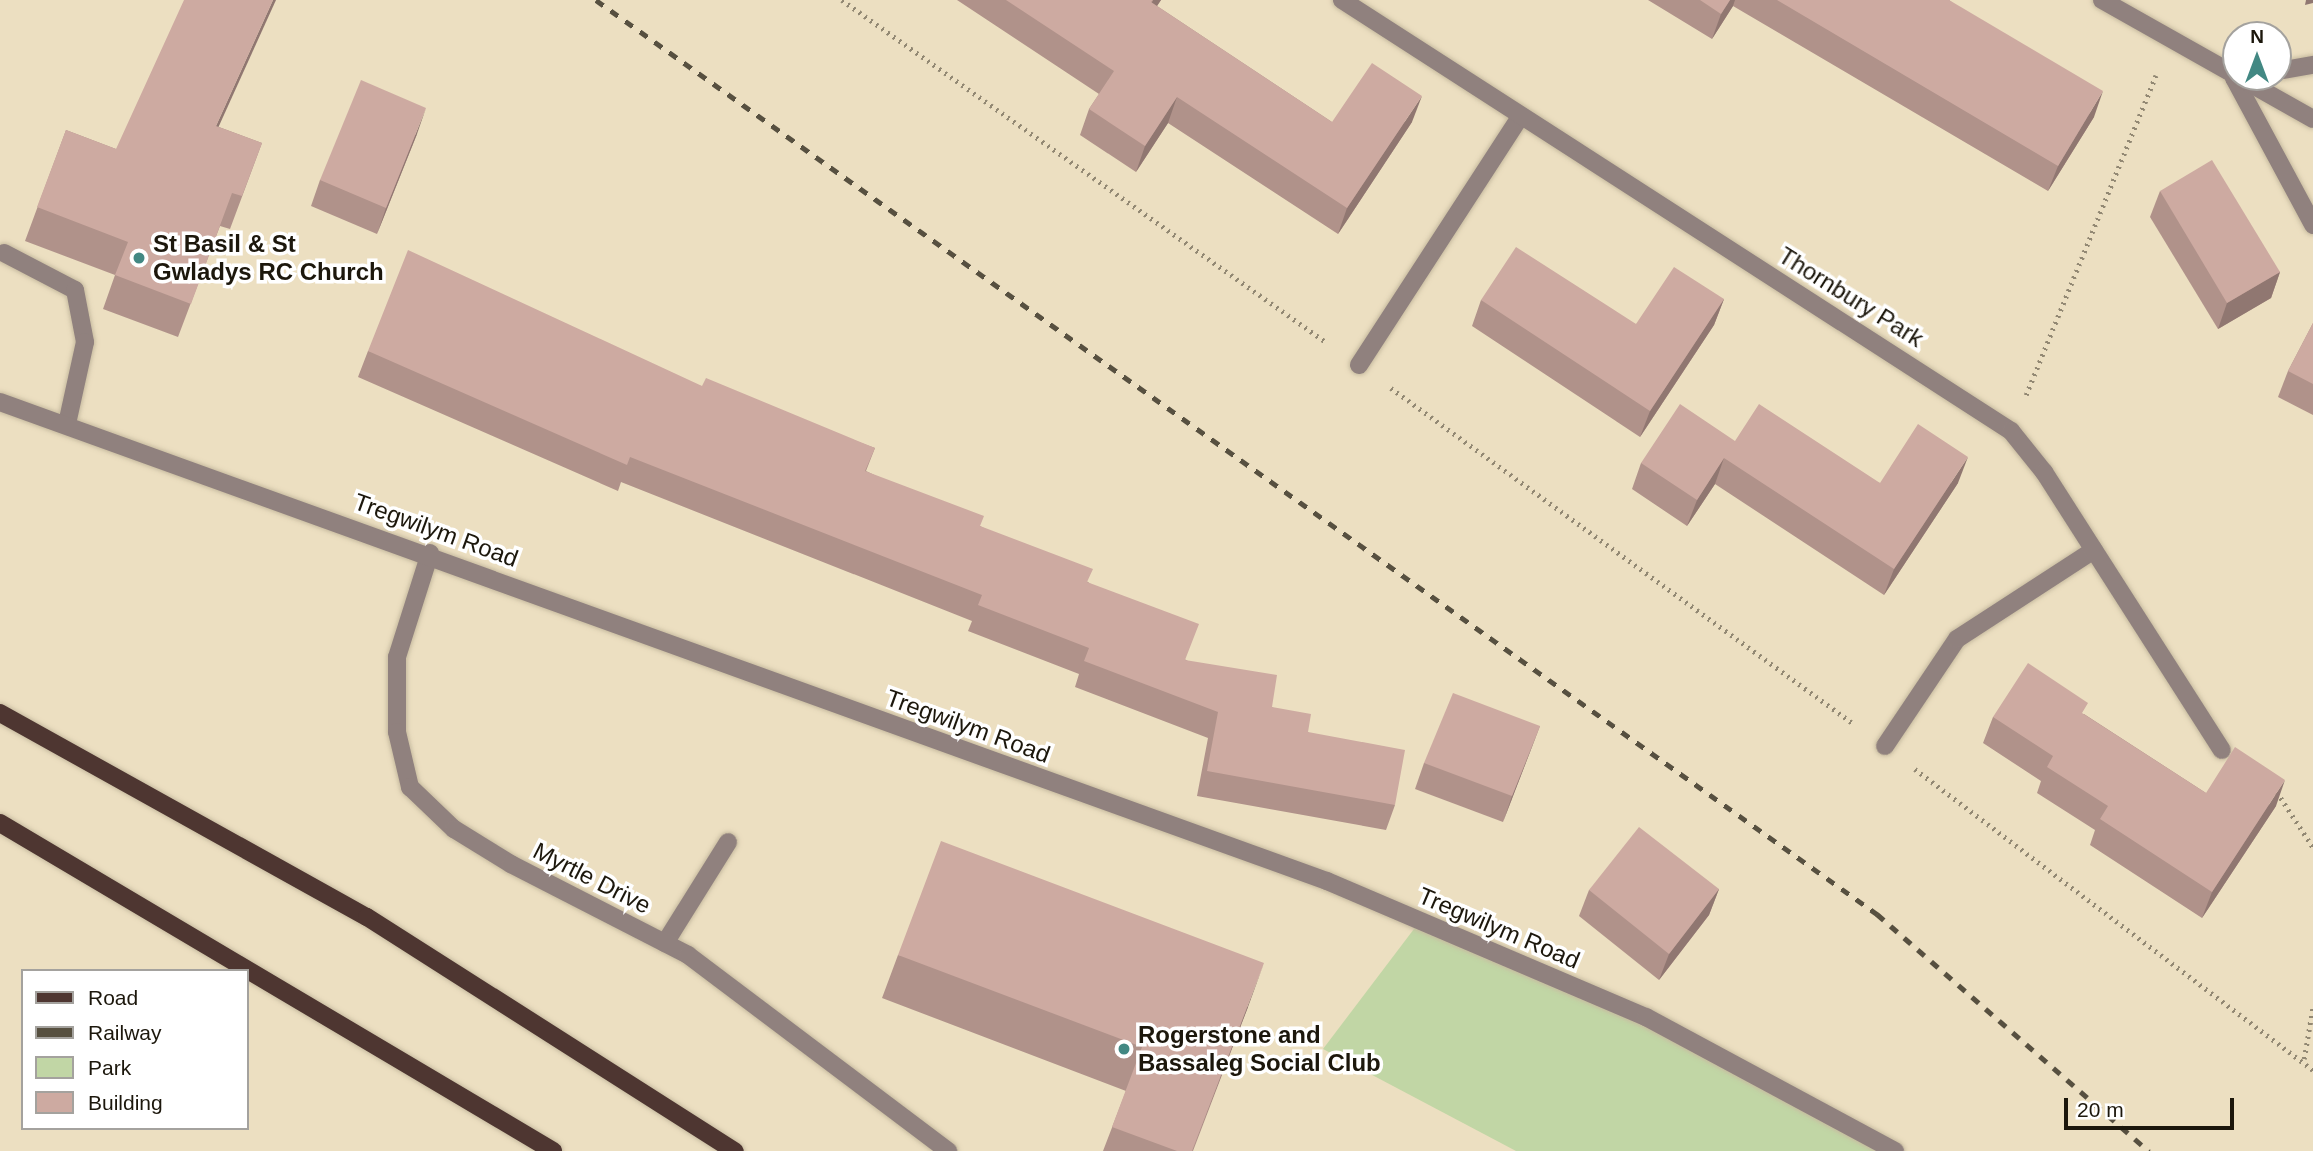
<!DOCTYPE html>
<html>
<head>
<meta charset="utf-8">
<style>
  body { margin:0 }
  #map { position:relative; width:2313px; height:1151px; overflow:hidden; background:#ecdfc1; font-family:Arial,sans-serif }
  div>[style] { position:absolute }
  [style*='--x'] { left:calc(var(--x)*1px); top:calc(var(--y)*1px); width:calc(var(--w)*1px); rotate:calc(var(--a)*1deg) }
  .green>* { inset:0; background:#c1d6a5 }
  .path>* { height:4.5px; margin-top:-2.25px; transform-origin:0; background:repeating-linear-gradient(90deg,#928873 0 2px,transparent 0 7px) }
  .roads { filter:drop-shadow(0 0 2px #c7bba0) drop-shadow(0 0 2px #c7bba0) }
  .service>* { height:18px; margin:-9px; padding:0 9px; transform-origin:9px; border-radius:9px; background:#90817e }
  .minor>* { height:18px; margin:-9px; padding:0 9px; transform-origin:9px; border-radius:9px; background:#90817e }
  .tertiary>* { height:18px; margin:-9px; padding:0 9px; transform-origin:9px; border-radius:9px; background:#90817e }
  .primary>* { height:18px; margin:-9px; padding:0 9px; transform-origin:9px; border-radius:9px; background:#4e3631 }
  .rail>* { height:5px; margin-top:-2.5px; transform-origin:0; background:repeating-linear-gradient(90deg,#575040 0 9px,transparent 0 18px) }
  .wall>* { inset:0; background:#b0928a }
  .shaded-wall>* { inset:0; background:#907771 }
  .building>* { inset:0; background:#cdaaa1 }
  .dots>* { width:19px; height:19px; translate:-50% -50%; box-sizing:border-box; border:4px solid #fff; border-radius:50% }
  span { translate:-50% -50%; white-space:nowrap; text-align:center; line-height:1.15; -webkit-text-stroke:7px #fff; paint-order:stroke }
  .poi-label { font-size:24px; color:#1c170c; font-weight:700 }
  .left { translate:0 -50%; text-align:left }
  .street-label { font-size:24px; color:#1c170c }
  .legend { position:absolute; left:21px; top:969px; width:228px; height:161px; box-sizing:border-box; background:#fff; border:2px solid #a4a29e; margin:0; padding:9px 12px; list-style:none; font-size:21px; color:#1c170c }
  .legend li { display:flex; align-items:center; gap:14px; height:35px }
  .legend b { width:35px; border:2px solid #a4a29e }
  .north { position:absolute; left:2222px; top:21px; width:70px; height:70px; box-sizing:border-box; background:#fff; border:2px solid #a4a29e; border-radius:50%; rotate:0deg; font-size:19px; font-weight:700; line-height:28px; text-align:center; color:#1c170c }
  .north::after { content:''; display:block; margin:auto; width:24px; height:32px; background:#428883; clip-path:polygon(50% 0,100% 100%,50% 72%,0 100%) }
  .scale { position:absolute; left:2064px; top:1098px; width:170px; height:32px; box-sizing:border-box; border:4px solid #1c170c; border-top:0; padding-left:9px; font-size:21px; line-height:24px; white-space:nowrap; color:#1c170c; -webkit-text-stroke:5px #fff; paint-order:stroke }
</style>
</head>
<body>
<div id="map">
  <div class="green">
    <div style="clip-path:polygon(1420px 921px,1646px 1017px,1895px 1151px,1516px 1151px,1323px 1049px)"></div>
  </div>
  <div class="path">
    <div style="--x:842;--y:0;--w:593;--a:35.25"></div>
    <div style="--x:1391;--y:388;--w:572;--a:35.97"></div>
    <div style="--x:2026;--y:395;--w:345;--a:-67.9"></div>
    <div style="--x:1915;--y:769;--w:499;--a:37.1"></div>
    <div style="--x:2277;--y:792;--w:66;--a:56.8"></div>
    <div style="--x:2304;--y:1059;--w:54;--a:-80.4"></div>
  </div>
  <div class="roads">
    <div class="service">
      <div style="--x:2278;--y:71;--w:36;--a:-10"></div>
      <div style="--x:2241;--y:77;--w:7;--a:172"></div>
      <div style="--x:2234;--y:78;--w:167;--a:61.7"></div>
      <div style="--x:4;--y:253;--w:80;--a:27.5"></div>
      <div style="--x:75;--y:290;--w:53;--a:79.1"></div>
      <div style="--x:85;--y:342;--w:84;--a:102.4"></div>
      <div style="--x:1359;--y:365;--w:297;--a:-57"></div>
      <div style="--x:1885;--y:746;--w:129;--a:-56.1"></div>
      <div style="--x:1957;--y:639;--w:163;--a:-33"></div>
      <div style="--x:665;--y:943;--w:119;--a:-58"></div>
    </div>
    <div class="minor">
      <div style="--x:1342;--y:0;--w:796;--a:32.79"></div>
      <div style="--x:2011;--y:431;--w:53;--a:51.2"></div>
      <div style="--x:2044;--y:472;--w:330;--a:57.4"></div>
      <div style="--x:2102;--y:0;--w:242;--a:29.4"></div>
      <div style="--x:430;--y:553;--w:109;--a:107.6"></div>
      <div style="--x:397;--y:657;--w:75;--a:90"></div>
      <div style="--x:397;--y:732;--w:57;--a:76.7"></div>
      <div style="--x:410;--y:787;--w:61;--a:43.7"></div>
      <div style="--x:454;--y:829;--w:67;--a:31.6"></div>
      <div style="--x:511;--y:864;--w:199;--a:27.2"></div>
      <div style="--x:688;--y:955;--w:326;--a:37"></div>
    </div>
    <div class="tertiary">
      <div style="--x:0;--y:402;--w:1411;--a:19.85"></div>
      <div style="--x:1327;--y:881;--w:347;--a:23.1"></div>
      <div style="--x:1646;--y:1017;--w:283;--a:28.3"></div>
    </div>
    <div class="primary">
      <div style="--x:0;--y:713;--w:420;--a:29.1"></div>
      <div style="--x:367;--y:917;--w:436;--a:32.5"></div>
      <div style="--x:0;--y:823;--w:643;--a:30.67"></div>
    </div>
  </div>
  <div class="rail">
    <div style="--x:596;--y:0;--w:1574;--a:35.51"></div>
    <div style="--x:1877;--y:914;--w:361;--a:41.1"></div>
  </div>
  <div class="wall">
    <div style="clip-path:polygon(957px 0,1161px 0,1157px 6px,1332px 122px,1412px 122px,1338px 234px,1168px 123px,1136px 172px,1080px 135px,1089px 109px,1099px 94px)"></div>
    <div style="clip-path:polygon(1648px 0,1949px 0,2094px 117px,2048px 191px,1733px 6px,1712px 39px)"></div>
    <div style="clip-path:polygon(219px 127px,262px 143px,230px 229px,220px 226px,178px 337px,103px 309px,115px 275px,25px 241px,66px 130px,116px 149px)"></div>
    <div style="clip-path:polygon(417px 134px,377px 234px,311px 206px,320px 180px)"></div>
    <div style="clip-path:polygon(2160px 191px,2280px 272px,2271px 298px,2218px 329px,2150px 217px)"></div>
    <div style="clip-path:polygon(1724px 299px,1714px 325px,1640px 437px,1472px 326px,1481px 300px,1636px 324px)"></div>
    <div style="clip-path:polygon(2313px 323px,2313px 415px,2278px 397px,2288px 371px)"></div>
    <div style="clip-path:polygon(368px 351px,702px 386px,875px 448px,866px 471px,980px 526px,1088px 582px,1186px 660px,1272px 707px,1308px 732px,1395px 805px,1386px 830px,1197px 796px,1208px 738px,1075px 687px,1079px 674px,968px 631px,972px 621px,621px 482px,618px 491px,358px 377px)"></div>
    <div style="clip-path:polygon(1735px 441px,1880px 483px,1958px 483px,1884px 595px,1715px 484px,1687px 526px,1632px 489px,1641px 463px)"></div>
    <div style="clip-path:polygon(2084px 714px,2206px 793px,2276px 806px,2202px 918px,2090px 845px,2095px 830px,2037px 793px,2041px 781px,1983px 743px,1993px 717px)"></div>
    <div style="clip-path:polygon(1540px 726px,1503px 822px,1415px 789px,1424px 763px)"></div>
    <div style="clip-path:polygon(1719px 889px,1709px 915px,1659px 980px,1579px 916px,1589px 890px)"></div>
    <div style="clip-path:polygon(898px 955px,1248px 1007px,1193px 1151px,1103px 1151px,1126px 1091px,882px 998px)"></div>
  </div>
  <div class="shaded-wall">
    <div style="clip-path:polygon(273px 0,276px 0,204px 159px,216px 126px)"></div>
    <div style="clip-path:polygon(1153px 0,1161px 0,1142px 28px)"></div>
    <div style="clip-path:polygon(1730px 0,1735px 0,1733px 6px,1712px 39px,1721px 14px)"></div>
    <div style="clip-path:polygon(2306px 0,2313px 0,2313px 3px,2305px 5px)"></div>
    <div style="clip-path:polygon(2103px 91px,2094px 117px,2048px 191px,2058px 166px)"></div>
    <div style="clip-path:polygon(1422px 96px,1412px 122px,1338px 234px,1347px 208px)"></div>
    <div style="clip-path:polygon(1177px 97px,1168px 123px,1136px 172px,1145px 146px)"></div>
    <div style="clip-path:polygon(426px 108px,417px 134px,377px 234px,386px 208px)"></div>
    <div style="clip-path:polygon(2280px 272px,2271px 298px,2218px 329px,2227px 303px)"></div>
    <div style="clip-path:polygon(1724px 299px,1714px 325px,1640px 437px,1650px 411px)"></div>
    <div style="clip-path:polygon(1968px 457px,1958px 483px,1884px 595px,1894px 569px)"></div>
    <div style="clip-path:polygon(1724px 458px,1715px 484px,1687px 526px,1697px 500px)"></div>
    <div style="clip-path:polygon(1540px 726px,1530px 752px,1503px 822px,1512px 796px)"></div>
    <div style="clip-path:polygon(2285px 780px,2276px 806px,2202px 918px,2212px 892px)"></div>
    <div style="clip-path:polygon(1719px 889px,1709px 915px,1659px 980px,1669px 954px)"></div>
    <div style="clip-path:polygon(1264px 963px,1248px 1007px,1192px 1151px)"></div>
  </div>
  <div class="building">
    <div style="clip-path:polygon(184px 0,273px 0,216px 126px,262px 143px,242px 196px,232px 193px,191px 304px,115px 275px,128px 242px,37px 207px,66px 130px,116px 149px)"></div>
    <div style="clip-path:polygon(1006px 0,1153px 0,1151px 2px,1332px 122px,1372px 63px,1422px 96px,1347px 208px,1177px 97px,1145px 146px,1089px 109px,1114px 71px)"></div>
    <div style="clip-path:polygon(1700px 0,1730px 0,1721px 14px)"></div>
    <div style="clip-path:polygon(1777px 0,1949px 0,2103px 91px,2058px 166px)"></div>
    <div style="clip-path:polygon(361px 80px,426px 108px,386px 208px,320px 180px)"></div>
    <div style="clip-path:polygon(2212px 160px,2280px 272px,2227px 303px,2160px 191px)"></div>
    <div style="clip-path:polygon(1516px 247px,1636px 324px,1674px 267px,1724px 299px,1650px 411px,1481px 300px)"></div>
    <div style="clip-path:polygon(408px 250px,702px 386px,706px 378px,875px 448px,865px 471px,984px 516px,980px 526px,1093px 569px,1087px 582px,1199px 624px,1185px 660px,1277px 675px,1272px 707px,1311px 714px,1308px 732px,1405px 750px,1395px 805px,1207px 771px,1218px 712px,1084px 661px,1089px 648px,978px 605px,982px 595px,630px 457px,627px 465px,368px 351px)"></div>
    <div style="clip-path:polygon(2313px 323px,2313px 384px,2288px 371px)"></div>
    <div style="clip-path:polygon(1680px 404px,1735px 441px,1759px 404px,1880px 483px,1918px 424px,1968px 457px,1894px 569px,1724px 458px,1697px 500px,1641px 463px)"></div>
    <div style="clip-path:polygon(2028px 663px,2088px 703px,2082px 713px,2206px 793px,2235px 747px,2285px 780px,2212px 892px,2100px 819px,2108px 806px,2047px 767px,2053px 756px,1993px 717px)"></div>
    <div style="clip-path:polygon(1453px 693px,1540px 726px,1512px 796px,1424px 763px)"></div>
    <div style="clip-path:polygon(1639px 827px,1719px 889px,1669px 954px,1589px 890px)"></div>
    <div style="clip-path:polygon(941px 841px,1264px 963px,1192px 1151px,1177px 1151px,1112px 1127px,1142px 1047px,898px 955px)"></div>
  </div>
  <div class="dots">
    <div style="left:139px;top:258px;background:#428883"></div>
    <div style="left:1124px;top:1049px;background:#428883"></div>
  </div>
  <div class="poi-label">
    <span class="left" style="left:153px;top:258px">St Basil &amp; St<br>Gwladys RC Church</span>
    <span class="left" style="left:1138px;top:1049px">Rogerstone and<br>Bassaleg Social Club</span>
  </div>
  <div class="street-label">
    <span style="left:1851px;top:297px;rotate:32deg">Thornbury Park</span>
    <span style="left:436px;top:530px;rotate:20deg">Tregwilym Road</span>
    <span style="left:968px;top:726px;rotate:20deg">Tregwilym Road</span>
    <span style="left:592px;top:878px;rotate:27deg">Myrtle Drive</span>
    <span style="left:1499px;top:928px;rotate:23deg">Tregwilym Road</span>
  </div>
  <ul class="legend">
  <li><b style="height:9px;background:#4e3631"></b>Road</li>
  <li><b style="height:9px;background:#575040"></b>Railway</li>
  <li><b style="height:19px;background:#c1d6a5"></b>Park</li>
  <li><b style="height:19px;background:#cdaaa1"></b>Building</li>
  </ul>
  <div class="north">N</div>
  <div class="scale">20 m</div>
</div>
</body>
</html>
